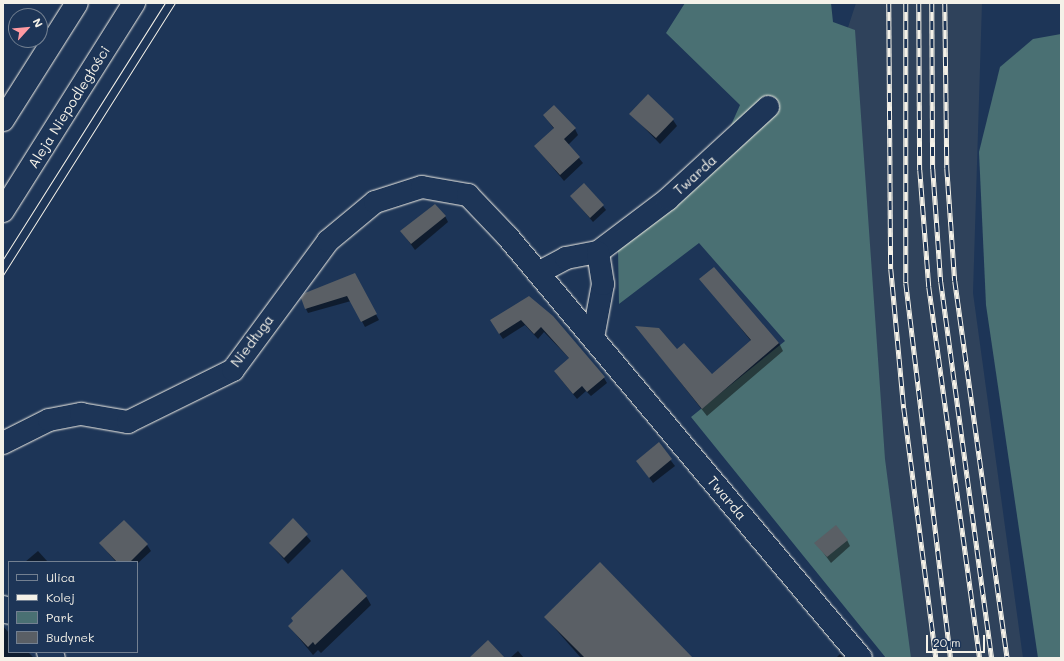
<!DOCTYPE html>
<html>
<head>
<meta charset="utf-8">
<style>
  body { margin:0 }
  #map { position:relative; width:1064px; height:661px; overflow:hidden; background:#1d3557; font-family:Mali,sans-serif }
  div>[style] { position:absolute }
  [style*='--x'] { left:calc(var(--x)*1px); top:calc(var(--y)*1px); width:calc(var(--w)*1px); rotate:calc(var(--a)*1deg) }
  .built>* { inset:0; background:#2f425b }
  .green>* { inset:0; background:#4a7073 }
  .shadow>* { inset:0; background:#0007 }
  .building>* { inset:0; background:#5a5f65 }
  .roads { filter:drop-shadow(0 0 1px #f4f1e8) drop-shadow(0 0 1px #f4f1e8) }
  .minor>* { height:22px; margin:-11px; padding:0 11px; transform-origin:11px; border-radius:11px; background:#1d3557 }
  .tram>* { height:1px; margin:-0.5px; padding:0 0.5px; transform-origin:0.5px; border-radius:0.5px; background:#f4f1e8 }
  .rail>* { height:4.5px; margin-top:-2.25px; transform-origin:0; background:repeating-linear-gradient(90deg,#1d3557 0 9px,#f4f1e8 0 18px); box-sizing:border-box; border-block:1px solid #f4f1e8 }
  span { translate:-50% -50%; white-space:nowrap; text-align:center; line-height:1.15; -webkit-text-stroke:4px #1d3557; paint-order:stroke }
  .street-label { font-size:14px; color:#f4f1e8 }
  .frame { position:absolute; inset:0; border:4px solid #f4f1e8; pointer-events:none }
  .legend { position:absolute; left:8px; top:561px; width:130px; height:92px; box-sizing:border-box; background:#1d3557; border:1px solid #738091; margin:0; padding:5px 7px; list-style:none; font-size:12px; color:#f4f1e8 }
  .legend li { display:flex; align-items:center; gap:8px; height:20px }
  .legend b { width:20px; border:1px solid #738091 }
  .north { position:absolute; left:8px; top:8px; width:40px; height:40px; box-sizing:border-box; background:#1d3557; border:1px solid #738091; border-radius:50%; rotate:63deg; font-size:11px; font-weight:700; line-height:16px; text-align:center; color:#f4f1e8 }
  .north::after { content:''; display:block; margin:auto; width:14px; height:18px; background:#ff9aa2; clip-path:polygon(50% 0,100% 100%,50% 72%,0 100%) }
  .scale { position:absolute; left:926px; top:635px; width:59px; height:18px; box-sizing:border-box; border:2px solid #f4f1e8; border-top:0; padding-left:5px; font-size:12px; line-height:14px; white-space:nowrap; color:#f4f1e8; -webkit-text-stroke:3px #1d3557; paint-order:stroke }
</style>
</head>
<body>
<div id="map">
  <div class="built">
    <div style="clip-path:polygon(856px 3px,982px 3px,973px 293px,1023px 658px,897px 658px,839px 55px)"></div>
  </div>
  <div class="green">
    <div style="clip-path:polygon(685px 3px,831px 3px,833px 22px,855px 30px,885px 459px,911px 658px,886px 658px,691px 417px,785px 341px,699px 243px,619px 304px,618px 250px,707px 179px,740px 105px,666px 33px)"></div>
    <div style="clip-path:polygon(1061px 34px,1061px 658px,1038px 658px,986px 305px,979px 152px,1000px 67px,1033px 39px)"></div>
  </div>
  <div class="shadow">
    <div style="clip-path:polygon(631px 114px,673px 120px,677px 126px,660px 144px)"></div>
    <div style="clip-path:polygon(544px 115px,575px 129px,578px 135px,568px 145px,583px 163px,564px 181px,535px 146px,554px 129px)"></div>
    <div style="clip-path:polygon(571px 196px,603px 206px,606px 210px,593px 222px)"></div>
    <div style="clip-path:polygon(445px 216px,448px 222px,415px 250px,401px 231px)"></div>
    <div style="clip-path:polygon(354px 274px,379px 320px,365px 327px,351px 301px,308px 313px,306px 309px)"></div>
    <div style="clip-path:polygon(701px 279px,779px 343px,783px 351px,707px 416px,637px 327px,712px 376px,751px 341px)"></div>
    <div style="clip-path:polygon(529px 297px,604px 378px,607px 383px,591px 396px,586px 391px,577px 399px,559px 377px,555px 372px,570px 359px,544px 332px,538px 339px,525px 325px,503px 339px,494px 326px)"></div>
    <div style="clip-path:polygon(658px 444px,675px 466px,653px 483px,637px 461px)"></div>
    <div style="clip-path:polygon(293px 520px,311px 541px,288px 564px,270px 543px)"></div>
    <div style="clip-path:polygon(847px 540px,850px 546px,831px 563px,816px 543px)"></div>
    <div style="clip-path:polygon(100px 543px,147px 545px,151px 551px,137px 564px,116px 562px)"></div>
    <div style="clip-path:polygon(38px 551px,48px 562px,25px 562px)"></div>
    <div style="clip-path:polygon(366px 596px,371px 605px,321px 653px,318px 650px,313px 655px,289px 626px)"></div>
    <div style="clip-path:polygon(545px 617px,692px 658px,581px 658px)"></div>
    <div style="clip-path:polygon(3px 626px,9px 633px,9px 652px,28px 652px,34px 658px,3px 658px)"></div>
    <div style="clip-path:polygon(518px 651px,524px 658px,510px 658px)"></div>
    <div style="clip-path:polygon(840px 654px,845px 658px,836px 658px)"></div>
  </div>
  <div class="building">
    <div style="clip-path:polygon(648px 94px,674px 119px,656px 138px,629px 114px)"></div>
    <div style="clip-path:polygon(554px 105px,576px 128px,564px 139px,580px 157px,560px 175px,534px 146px,554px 128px,543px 115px)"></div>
    <div style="clip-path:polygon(584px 183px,604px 205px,590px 218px,570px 196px)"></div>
    <div style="clip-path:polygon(435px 204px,446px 216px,411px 244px,400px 231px)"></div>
    <div style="clip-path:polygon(714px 267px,779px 343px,702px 409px,635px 326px,659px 328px,677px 349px,684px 343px,712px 374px,751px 340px,699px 279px)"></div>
    <div style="clip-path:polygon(355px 273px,377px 314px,361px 322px,347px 296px,305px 309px,301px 298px,305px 293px)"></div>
    <div style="clip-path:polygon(529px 296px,553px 316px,605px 377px,587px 392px,582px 386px,573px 394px,554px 371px,569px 358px,541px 327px,534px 334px,521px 320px,499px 334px,490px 320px)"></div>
    <div style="clip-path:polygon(659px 442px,672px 459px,649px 478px,636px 461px)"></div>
    <div style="clip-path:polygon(293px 518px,308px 534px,284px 558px,269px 543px)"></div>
    <div style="clip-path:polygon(124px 520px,148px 544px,130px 562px,117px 562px,99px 543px)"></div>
    <div style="clip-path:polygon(836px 525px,848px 540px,827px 557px,814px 543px)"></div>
    <div style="clip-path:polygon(600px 562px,693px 658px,585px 658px,544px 617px)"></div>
    <div style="clip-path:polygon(342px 569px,367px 596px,315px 645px,313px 642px,308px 647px,288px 626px,293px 621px,291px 618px)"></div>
    <div style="clip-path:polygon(488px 640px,505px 658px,469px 658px)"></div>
  </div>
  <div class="roads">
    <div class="minor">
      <div style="--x:3;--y:120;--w:138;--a:-57.7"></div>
      <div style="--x:3;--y:211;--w:246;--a:-57.8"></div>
      <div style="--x:538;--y:273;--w:32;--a:-28"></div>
      <div style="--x:566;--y:258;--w:33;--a:-11"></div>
      <div style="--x:598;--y:252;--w:88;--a:-37.1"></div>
      <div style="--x:668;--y:199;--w:136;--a:-42.6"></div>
      <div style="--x:593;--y:338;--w:55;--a:-79.5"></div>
      <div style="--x:603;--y:284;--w:32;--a:-99"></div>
      <div style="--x:3;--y:443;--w:51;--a:-26.6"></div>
      <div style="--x:49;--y:420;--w:33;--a:-11"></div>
      <div style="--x:81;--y:414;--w:48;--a:9.7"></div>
      <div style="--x:128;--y:422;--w:117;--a:-26.3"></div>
      <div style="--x:233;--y:370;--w:160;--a:-53.6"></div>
      <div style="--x:328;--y:241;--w:61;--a:-39.7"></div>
      <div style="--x:375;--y:202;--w:49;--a:-17.7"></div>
      <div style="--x:422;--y:187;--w:47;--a:9.9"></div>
      <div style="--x:468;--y:195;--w:58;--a:46.4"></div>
      <div style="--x:508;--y:237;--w:549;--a:50.02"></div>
      <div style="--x:3;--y:607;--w:8;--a:45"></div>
      <div style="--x:48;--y:652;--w:8;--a:45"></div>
    </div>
  </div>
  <div class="tram">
    <div style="--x:3;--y:259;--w:303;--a:-57.7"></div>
    <div style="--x:3;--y:275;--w:322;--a:-57.7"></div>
  </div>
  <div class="rail">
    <div style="--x:889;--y:3;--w:266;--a:89.6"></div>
    <div style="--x:891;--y:269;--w:140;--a:84.7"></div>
    <div style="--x:904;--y:408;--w:252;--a:82.7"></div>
    <div style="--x:906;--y:3;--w:280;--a:90"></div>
    <div style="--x:906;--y:283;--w:378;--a:83.2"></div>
    <div style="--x:919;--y:3;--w:167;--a:89.7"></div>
    <div style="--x:920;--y:170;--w:117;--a:85.6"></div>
    <div style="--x:929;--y:287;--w:374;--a:82.2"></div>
    <div style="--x:932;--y:3;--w:166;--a:89.7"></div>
    <div style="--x:933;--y:169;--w:113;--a:86"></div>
    <div style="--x:941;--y:282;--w:379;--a:82.3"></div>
    <div style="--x:945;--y:3;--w:165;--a:89.3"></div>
    <div style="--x:947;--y:168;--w:113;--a:86"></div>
    <div style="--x:955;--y:281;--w:381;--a:82.1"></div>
  </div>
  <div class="street-label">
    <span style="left:69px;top:107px;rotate:-58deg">Aleja Niepodległości</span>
    <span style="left:695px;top:175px;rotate:-42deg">Twarda</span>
    <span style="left:252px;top:341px;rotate:-53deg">Niedługa</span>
    <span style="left:727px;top:498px;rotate:50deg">Twarda</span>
  </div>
  <div class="frame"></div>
  <ul class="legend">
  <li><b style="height:5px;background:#1d3557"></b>Ulica</li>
  <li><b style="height:5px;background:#f4f1e8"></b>Kolej</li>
  <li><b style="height:11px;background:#4a7073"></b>Park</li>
  <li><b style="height:11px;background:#5a5f65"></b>Budynek</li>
  </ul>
  <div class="north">N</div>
  <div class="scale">20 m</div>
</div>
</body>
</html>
